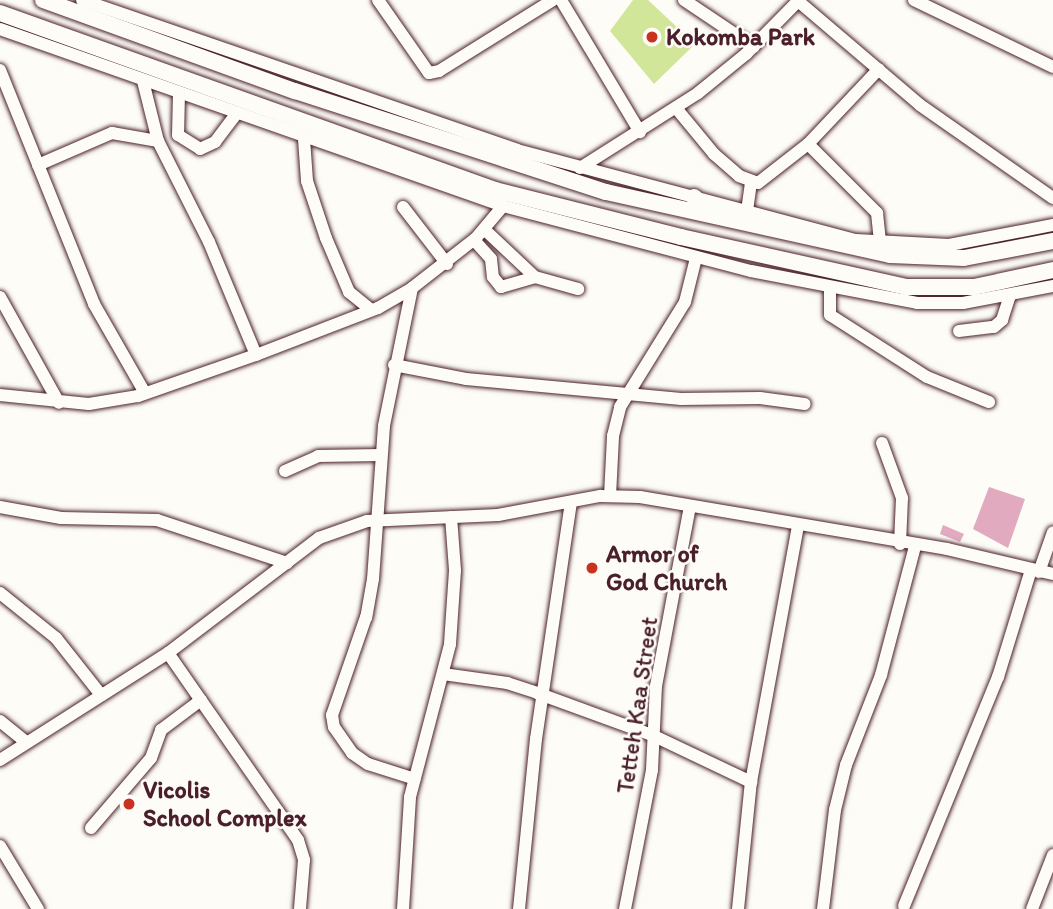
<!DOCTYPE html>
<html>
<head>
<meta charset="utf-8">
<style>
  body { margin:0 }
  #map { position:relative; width:1053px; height:909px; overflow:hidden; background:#fdfcf7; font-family:Itim,sans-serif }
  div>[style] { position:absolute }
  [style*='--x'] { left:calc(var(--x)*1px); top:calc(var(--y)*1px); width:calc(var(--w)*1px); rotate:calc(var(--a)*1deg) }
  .green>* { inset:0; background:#d2e69a }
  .building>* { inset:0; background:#e1aabe }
  .roads { filter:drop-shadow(0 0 2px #4a1f2b) drop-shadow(0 0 2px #4a1f2b) }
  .minor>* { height:12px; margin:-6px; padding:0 6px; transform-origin:6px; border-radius:6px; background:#fdfcf7 }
  .major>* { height:16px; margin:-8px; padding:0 8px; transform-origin:8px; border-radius:8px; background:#fdfcf7 }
  .dots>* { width:19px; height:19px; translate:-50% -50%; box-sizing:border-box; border:4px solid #fdfcf7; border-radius:50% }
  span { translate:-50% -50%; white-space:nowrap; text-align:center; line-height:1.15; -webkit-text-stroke:5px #fdfcf7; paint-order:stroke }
  .poi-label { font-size:24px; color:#4a1f2b; font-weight:700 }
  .left { translate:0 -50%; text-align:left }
  .street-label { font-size:24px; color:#4a1f2b }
</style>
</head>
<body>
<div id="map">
  <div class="green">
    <div style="clip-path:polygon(633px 0,648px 0,695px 44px,654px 84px,610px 31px)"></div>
  </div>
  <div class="building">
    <div style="clip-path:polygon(989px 487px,1025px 499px,1008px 548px,973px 529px)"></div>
    <div style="clip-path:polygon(943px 525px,964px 534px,960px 542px,940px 534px)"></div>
  </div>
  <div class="roads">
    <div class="minor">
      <div style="--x:82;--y:0;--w:460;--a:19"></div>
      <div style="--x:517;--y:150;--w:351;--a:14.9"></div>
      <div style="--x:856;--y:240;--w:93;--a:3.1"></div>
      <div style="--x:949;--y:245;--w:106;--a:-10.9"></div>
      <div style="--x:378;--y:0;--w:89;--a:55.1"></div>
      <div style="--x:429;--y:73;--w:10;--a:-11"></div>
      <div style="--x:439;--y:71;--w:134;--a:-31.9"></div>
      <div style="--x:561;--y:0;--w:154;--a:59.1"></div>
      <div style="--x:684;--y:0;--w:84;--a:33.9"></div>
      <div style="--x:914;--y:0;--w:154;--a:25.7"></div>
      <div style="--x:798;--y:1;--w:160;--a:40.4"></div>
      <div style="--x:920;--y:105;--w:162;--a:35"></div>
      <div style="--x:0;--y:29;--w:533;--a:19.39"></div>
      <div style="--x:503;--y:206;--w:256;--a:14.7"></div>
      <div style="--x:751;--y:271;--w:169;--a:10.9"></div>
      <div style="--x:917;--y:303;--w:46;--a:0"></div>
      <div style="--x:963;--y:303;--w:92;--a:-10.7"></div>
      <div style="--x:0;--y:70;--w:252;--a:68.1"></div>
      <div style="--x:94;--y:304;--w:103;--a:60.2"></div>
      <div style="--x:143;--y:81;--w:62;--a:76"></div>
      <div style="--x:158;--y:141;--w:113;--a:63.2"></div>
      <div style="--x:209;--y:242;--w:122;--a:67.4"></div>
      <div style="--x:179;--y:94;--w:41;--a:91.4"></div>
      <div style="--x:178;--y:135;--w:26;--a:32"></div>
      <div style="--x:200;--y:149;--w:17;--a:-25"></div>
      <div style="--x:215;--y:142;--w:35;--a:-53"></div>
      <div style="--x:676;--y:108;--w:60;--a:50.4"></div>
      <div style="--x:714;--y:154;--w:33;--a:41"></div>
      <div style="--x:739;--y:176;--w:20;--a:20"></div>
      <div style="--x:758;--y:183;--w:63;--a:-38"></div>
      <div style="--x:808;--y:144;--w:103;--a:-46.6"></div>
      <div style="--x:304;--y:139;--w:42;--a:85.9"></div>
      <div style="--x:307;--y:181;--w:60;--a:71.6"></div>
      <div style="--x:326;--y:238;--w:59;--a:66.9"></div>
      <div style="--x:349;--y:292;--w:28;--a:39"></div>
      <div style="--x:808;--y:144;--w:98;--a:45"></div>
      <div style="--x:877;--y:213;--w:28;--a:84"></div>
      <div style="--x:38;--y:165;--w:81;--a:-23.4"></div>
      <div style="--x:112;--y:133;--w:47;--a:9.9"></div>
      <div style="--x:580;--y:168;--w:140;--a:-32.4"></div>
      <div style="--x:698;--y:93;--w:62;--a:-39.1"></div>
      <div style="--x:746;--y:54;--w:76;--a:-45.5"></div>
      <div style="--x:403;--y:207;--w:72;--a:52.3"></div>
      <div style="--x:747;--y:211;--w:28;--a:-82"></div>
      <div style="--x:484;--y:229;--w:70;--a:43.3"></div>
      <div style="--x:535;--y:277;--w:45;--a:15.6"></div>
      <div style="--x:474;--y:240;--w:25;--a:48"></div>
      <div style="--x:491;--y:259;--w:18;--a:84"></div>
      <div style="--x:493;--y:277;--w:13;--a:51"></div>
      <div style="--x:501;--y:287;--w:35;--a:-16"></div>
      <div style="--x:412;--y:288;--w:141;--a:101.5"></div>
      <div style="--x:384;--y:426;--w:153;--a:94.1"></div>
      <div style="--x:373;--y:579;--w:39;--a:100"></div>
      <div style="--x:366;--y:617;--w:104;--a:109.1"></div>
      <div style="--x:332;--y:715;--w:12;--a:81"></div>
      <div style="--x:334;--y:727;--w:32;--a:55"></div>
      <div style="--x:352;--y:753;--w:19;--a:35"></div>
      <div style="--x:368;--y:764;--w:49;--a:17.7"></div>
      <div style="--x:830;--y:290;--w:25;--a:90"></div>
      <div style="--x:830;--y:315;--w:115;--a:32.6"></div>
      <div style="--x:927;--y:377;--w:67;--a:22"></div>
      <div style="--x:0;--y:297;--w:121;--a:60.9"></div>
      <div style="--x:959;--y:331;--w:35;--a:-7"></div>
      <div style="--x:994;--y:327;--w:11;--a:-41"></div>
      <div style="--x:1002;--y:320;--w:25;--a:-72"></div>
      <div style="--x:394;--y:365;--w:73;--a:11"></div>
      <div style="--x:466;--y:379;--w:216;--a:5.3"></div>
      <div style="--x:681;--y:399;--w:79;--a:-0.7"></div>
      <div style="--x:760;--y:398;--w:45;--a:7.6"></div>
      <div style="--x:0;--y:395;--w:89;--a:5.8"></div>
      <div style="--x:89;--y:404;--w:50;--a:-9.3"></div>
      <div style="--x:138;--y:396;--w:125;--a:-19.2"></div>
      <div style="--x:256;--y:355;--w:131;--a:-21.1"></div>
      <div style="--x:378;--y:308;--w:39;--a:-30"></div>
      <div style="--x:412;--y:288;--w:81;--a:-38"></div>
      <div style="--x:476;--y:238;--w:42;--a:-49.8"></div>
      <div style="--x:882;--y:443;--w:59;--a:70"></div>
      <div style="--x:902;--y:498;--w:46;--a:92.5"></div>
      <div style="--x:285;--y:471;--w:36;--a:-24"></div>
      <div style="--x:318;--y:456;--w:63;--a:-0.9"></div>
      <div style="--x:610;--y:496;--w:60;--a:-87.1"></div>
      <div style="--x:613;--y:436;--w:30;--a:-76"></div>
      <div style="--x:620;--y:407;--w:123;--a:-58.2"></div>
      <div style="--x:685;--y:302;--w:45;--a:-76"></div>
      <div style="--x:0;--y:507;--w:62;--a:10.2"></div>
      <div style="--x:61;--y:518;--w:96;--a:1.2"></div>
      <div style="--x:157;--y:520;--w:137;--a:18.3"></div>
      <div style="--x:1039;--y:572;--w:42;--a:-70.7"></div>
      <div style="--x:0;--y:593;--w:72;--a:38.8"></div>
      <div style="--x:56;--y:638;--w:73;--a:51.7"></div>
      <div style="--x:168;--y:653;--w:228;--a:55.2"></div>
      <div style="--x:298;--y:840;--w:21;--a:73"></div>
      <div style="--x:304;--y:860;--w:49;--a:94.7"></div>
      <div style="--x:443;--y:674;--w:65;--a:8"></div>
      <div style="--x:507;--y:683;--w:32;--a:18"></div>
      <div style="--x:537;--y:693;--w:122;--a:20.1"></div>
      <div style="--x:652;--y:735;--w:110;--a:25.4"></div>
      <div style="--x:0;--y:721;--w:33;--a:39"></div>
      <div style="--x:0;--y:760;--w:199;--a:-32.5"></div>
      <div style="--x:168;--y:653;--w:190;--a:-37.3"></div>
      <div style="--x:319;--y:538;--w:51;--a:-19.5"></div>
      <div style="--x:367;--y:521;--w:131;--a:-2.6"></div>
      <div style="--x:498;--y:515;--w:104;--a:-10.6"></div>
      <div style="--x:600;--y:496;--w:40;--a:1.4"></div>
      <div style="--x:640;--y:497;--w:311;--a:9.6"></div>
      <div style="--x:947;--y:549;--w:109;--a:13.3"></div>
      <div style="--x:91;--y:828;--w:92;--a:-49.4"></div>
      <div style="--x:151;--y:758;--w:30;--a:-70"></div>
      <div style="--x:161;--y:730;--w:50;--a:-36.9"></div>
      <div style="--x:0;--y:846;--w:74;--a:58.9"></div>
      <div style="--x:904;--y:906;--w:248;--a:-67.7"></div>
      <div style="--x:998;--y:677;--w:112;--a:-72.9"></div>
      <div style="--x:403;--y:909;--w:112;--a:-86.4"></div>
      <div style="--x:410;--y:797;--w:158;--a:-75.3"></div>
      <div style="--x:450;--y:644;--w:74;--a:-86.1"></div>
      <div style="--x:455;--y:570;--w:53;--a:-94.3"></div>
      <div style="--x:519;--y:909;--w:171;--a:-84.3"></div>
      <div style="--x:536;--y:739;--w:239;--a:-81.6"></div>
      <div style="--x:625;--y:909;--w:142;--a:-79"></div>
      <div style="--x:652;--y:770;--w:84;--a:-87.3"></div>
      <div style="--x:656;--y:686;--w:183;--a:-79.3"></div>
      <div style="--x:738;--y:909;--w:128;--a:-84.2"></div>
      <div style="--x:751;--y:782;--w:261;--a:-79.6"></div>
      <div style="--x:823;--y:909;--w:100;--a:-83.1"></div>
      <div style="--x:835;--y:810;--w:46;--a:-76.3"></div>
      <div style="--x:846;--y:765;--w:97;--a:-68.7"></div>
      <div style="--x:881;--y:675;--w:133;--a:-75.2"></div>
      <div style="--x:1032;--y:909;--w:58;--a:-68.7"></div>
    </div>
    <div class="major">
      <div style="--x:43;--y:0;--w:268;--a:19.9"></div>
      <div style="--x:295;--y:91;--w:327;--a:18"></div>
      <div style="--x:606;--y:192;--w:291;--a:12.5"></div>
      <div style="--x:890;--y:255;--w:74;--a:2.3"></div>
      <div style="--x:964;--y:258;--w:91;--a:-10.8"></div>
      <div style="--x:0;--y:13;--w:526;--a:19.68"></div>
      <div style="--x:495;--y:190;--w:192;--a:14.2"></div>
      <div style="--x:681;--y:237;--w:230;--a:12.5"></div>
      <div style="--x:906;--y:287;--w:68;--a:0"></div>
      <div style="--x:974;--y:287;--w:81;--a:-12.1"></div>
      <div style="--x:694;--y:197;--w:25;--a:42"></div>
    </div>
  </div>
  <div class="dots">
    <div style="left:652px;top:37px;background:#c8321e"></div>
    <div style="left:592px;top:568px;background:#c8321e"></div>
    <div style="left:129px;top:804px;background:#c8321e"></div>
  </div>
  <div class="poi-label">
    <span class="left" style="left:666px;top:37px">Kokomba Park</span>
    <span class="left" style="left:606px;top:568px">Armor of<br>God Church</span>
    <span class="left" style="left:143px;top:804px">Vicolis<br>School Complex</span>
  </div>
  <div class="street-label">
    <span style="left:637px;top:705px;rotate:-82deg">Tetteh Kaa Street</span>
  </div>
</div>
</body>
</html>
